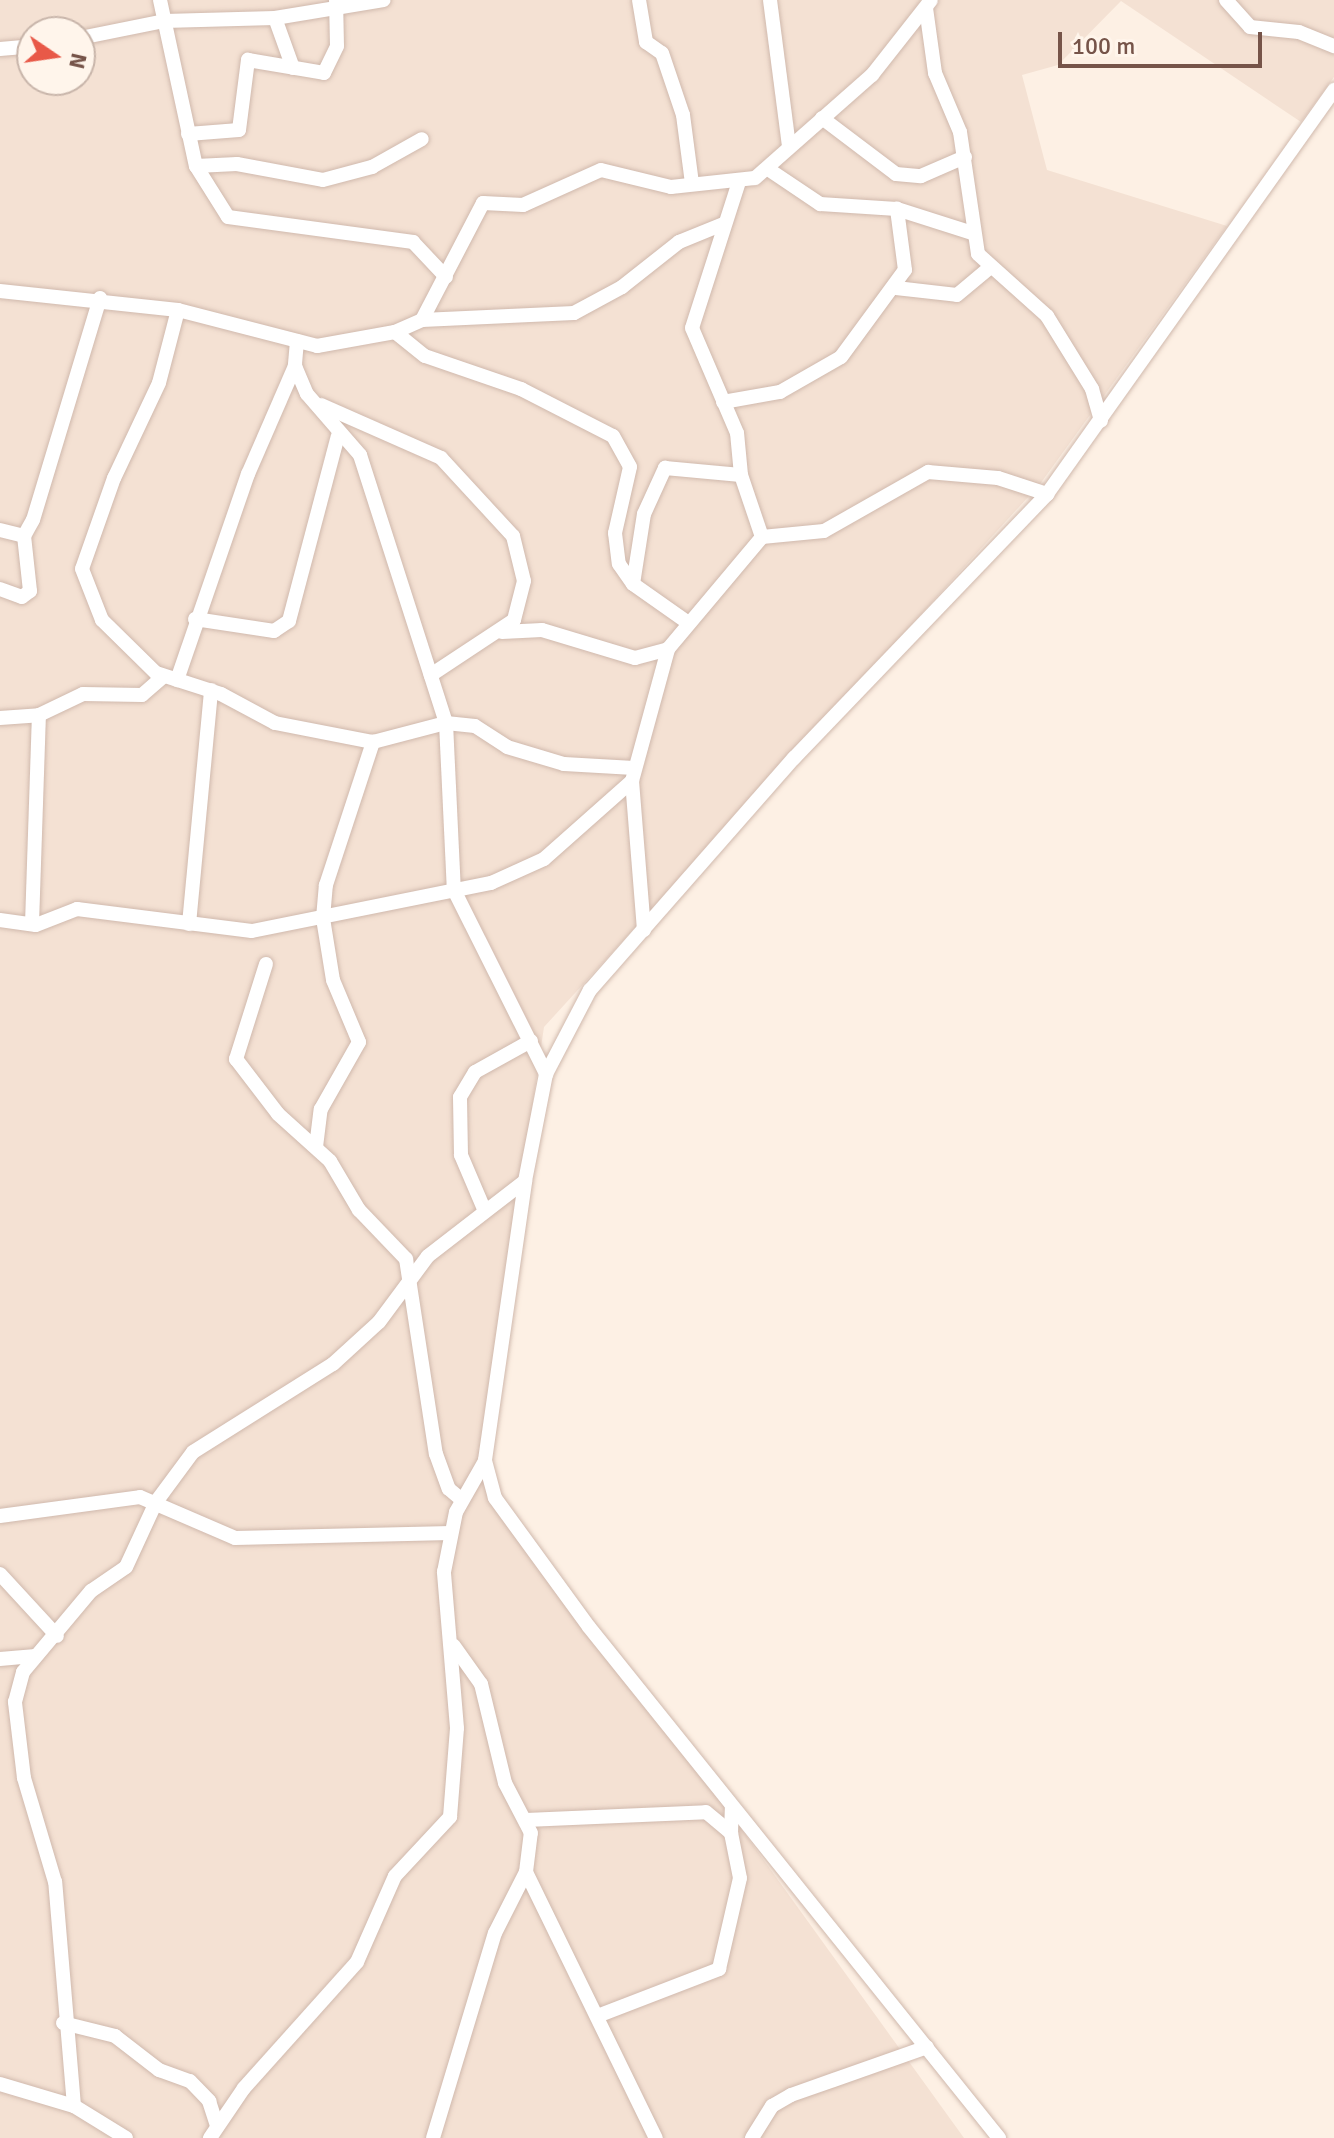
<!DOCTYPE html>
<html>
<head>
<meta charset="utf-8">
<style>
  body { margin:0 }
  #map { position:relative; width:1334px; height:2138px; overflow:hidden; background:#fdf0e4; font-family:Signika,sans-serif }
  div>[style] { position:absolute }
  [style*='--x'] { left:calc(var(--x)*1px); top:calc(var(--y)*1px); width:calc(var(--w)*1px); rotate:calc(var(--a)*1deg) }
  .residential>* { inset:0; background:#f4e1d3 }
  .roads { filter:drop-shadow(0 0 2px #d0b9ad) drop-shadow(0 0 2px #d0b9ad) }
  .minor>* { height:14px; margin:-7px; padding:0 7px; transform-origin:7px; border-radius:7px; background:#fff }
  span { translate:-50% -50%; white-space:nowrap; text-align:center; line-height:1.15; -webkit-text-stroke:6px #fff5eb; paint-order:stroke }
  .north { position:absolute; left:16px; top:16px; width:80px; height:80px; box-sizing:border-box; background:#fff5eb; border:2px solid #c8b5aa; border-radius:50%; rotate:103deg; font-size:22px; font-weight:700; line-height:32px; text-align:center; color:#765449 }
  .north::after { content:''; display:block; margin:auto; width:28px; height:36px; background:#e85948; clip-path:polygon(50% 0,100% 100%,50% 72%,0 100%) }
  .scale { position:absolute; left:1058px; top:32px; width:204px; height:36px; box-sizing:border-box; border:4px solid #765449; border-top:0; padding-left:10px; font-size:24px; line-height:28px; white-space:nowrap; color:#765449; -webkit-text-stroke:6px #fff5eb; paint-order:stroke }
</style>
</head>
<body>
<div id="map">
  <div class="residential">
    <div style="clip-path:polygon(evenodd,0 0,1334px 0,1334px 77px,1301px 122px,1121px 1px,1058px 65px,1022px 75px,1047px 170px,1227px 226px,1040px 484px,544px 1027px,479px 1465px,964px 2138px,0 2138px,0 0,32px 32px,80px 32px,80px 80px,32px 80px,32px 32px)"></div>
  </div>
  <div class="roads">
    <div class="minor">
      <div style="--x:160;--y:0;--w:170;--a:77.8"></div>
      <div style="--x:196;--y:166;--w:60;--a:57.9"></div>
      <div style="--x:228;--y:217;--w:187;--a:7.7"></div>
      <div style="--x:413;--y:242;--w:48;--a:46.7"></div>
      <div style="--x:639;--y:0;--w:43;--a:80.5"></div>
      <div style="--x:646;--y:42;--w:19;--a:35"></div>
      <div style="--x:662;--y:53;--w:65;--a:71.3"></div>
      <div style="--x:683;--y:115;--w:69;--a:82.5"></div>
      <div style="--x:770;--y:0;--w:147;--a:82.6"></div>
      <div style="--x:1226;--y:0;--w:36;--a:48"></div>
      <div style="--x:1250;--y:27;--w:49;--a:5.8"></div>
      <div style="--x:1299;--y:32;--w:38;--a:22"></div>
      <div style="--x:926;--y:8;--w:66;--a:82.1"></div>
      <div style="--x:935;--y:73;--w:64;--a:67"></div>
      <div style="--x:960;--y:132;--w:123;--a:81.6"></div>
      <div style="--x:978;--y:254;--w:93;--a:41.9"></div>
      <div style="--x:1047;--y:316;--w:86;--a:58.3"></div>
      <div style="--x:1092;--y:389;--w:33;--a:74"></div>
      <div style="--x:275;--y:18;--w:53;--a:70.2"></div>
      <div style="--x:80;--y:38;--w:86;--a:-11.4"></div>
      <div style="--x:164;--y:21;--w:111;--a:-1.5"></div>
      <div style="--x:275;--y:18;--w:110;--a:-9.4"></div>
      <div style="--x:0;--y:49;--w:32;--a:-5"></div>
      <div style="--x:822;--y:118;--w:93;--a:37.1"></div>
      <div style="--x:896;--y:174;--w:25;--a:5"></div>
      <div style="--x:921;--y:176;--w:48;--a:-23.4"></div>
      <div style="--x:188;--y:134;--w:51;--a:-4.5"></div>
      <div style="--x:239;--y:130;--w:71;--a:-82.7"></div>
      <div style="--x:248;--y:60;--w:77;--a:9.7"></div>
      <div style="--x:324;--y:73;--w:30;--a:-64"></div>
      <div style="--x:337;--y:46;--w:46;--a:-91.2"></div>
      <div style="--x:196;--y:166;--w:41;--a:-2.8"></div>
      <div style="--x:237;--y:164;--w:87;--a:10.5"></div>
      <div style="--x:323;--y:180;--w:51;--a:-14.9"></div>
      <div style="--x:372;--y:167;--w:57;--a:-29.2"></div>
      <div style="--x:768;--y:169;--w:63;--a:33.9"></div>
      <div style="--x:820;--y:204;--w:77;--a:3.7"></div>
      <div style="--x:897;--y:209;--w:79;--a:17.7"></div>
      <div style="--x:896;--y:288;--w:61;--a:6.5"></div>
      <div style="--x:957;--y:295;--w:40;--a:-40"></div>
      <div style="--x:0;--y:291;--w:179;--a:6.1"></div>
      <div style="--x:178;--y:310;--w:144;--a:14.5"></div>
      <div style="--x:317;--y:346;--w:79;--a:-10.2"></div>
      <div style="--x:395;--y:332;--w:30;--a:-24"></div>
      <div style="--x:422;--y:320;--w:132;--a:-62.5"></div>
      <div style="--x:483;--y:203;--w:40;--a:2.9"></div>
      <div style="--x:523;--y:205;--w:85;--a:-24.2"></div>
      <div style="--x:601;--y:170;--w:72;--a:13.7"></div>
      <div style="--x:671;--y:187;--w:84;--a:-6.1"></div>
      <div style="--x:755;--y:178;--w:156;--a:-41.4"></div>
      <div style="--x:872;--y:75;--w:95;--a:-51.8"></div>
      <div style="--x:178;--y:310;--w:75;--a:104.6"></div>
      <div style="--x:159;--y:383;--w:105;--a:115.3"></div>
      <div style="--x:114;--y:478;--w:96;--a:109.4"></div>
      <div style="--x:82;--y:569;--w:55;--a:68.6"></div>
      <div style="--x:102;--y:620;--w:76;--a:44.5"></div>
      <div style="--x:156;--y:673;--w:68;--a:17.9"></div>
      <div style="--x:221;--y:694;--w:61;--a:28.2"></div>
      <div style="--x:275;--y:723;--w:100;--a:11"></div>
      <div style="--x:373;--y:742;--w:75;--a:-14.6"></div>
      <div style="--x:446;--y:723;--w:167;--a:87.3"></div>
      <div style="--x:454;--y:890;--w:206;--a:63.4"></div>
      <div style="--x:422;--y:320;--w:152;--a:-2.6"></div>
      <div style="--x:574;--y:313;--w:55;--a:-28.4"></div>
      <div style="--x:622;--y:287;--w:73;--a:-38.3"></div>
      <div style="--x:679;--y:242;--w:48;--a:-22.2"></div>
      <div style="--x:395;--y:332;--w:38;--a:39"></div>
      <div style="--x:425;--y:356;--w:102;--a:19"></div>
      <div style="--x:521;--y:389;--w:103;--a:27.1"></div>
      <div style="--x:613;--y:436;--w:35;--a:61"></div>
      <div style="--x:630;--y:467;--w:68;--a:102.8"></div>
      <div style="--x:615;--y:533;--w:31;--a:83"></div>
      <div style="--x:619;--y:564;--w:24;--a:55"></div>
      <div style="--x:633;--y:584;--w:66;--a:35.1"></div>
      <div style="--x:297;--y:341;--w:25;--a:95"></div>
      <div style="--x:295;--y:366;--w:30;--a:67"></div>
      <div style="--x:307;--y:394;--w:81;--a:49"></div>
      <div style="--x:360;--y:455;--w:281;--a:72.2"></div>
      <div style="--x:446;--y:723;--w:29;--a:6"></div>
      <div style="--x:475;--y:726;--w:38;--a:33"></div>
      <div style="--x:507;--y:747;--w:59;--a:16.6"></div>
      <div style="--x:564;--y:764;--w:70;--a:3.3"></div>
      <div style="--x:723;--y:402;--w:58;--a:-10"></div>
      <div style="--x:780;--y:392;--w:70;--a:-29.8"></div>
      <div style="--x:841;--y:357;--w:108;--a:-53.7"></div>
      <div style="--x:905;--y:270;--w:62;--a:-97.5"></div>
      <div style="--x:321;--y:405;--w:131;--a:23.8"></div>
      <div style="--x:441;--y:458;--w:106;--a:47.3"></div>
      <div style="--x:513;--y:536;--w:46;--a:76.3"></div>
      <div style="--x:524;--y:581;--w:40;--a:104.4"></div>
      <div style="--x:514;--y:620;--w:100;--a:146.5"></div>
      <div style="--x:0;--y:530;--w:25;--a:14"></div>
      <div style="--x:24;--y:536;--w:18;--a:-61"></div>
      <div style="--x:33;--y:520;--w:232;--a:-73.2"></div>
      <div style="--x:762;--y:537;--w:62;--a:-5.5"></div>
      <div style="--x:824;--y:531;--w:120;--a:-29.6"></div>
      <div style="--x:928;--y:472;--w:70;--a:4.9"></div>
      <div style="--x:998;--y:478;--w:52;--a:18.1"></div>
      <div style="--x:633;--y:584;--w:71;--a:-81.1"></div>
      <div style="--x:644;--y:514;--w:51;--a:-65.5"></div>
      <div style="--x:665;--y:468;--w:76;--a:5.3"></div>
      <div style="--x:0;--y:589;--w:23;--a:20"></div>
      <div style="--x:22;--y:597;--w:10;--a:-37"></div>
      <div style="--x:30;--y:591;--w:55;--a:-96.2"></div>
      <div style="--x:195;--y:619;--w:80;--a:8.6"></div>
      <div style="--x:274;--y:631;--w:18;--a:-34"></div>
      <div style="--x:289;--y:621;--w:191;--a:-75.2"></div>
      <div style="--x:502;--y:632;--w:40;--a:-2.9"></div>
      <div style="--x:542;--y:630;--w:97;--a:16.8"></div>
      <div style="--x:635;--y:658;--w:34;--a:-15"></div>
      <div style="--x:177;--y:680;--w:218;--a:-71"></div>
      <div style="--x:248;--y:474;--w:118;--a:-66.5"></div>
      <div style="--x:0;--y:718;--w:39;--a:-4"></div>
      <div style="--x:39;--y:715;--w:49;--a:-25.5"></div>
      <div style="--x:83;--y:694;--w:59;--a:1"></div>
      <div style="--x:142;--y:695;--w:28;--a:-41"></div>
      <div style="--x:0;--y:920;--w:36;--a:8"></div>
      <div style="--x:36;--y:925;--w:44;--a:-21.3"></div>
      <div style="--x:77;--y:909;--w:176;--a:7.2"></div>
      <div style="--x:252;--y:931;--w:244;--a:-11.4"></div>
      <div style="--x:491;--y:883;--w:58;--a:-24.4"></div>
      <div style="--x:544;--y:859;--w:118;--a:-41.6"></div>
      <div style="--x:32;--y:924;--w:209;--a:-88.1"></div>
      <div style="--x:189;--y:924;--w:235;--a:-84.6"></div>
      <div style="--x:644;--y:930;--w:149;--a:-94.6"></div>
      <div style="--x:632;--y:781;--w:137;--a:-74.7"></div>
      <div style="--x:668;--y:649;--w:146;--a:-50"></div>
      <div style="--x:762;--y:537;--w:65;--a:-108.7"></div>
      <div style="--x:741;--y:475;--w:42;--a:-95.4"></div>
      <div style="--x:737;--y:433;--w:114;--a:-113.2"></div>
      <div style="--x:692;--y:328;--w:153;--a:-72.2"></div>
      <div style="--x:266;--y:964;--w:100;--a:107.5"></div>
      <div style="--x:236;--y:1059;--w:69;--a:52.6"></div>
      <div style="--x:278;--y:1114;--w:70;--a:42.1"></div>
      <div style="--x:330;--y:1161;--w:57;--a:59.4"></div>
      <div style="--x:359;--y:1210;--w:68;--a:46.2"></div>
      <div style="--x:406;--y:1259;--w:197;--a:81.3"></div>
      <div style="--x:436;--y:1454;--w:37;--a:70"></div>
      <div style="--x:449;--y:1489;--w:16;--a:40"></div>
      <div style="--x:316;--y:1147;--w:38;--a:-83"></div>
      <div style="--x:321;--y:1109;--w:77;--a:-60.4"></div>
      <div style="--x:359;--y:1042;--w:67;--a:-112.8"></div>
      <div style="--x:333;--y:980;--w:63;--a:-99.2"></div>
      <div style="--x:323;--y:918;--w:33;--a:-85"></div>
      <div style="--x:326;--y:885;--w:151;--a:-71.8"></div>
      <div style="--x:484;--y:1209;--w:59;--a:-113.1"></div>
      <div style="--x:461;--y:1155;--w:58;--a:-91"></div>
      <div style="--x:460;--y:1097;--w:29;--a:-59"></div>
      <div style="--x:475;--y:1072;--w:64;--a:-29"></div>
      <div style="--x:0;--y:1516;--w:141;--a:-7.7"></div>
      <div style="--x:140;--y:1497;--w:103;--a:23.3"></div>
      <div style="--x:235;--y:1538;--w:216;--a:-1.3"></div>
      <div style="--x:0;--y:1574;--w:84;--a:47.4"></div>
      <div style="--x:0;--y:1659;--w:33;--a:-5"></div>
      <div style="--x:526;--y:1820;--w:180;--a:-2.5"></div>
      <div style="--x:706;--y:1812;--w:33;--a:40"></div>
      <div style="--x:731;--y:1833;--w:26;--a:-88"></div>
      <div style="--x:526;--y:1872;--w:296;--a:64"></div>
      <div style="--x:600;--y:2015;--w:128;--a:-21.1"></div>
      <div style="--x:719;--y:1969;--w:93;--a:-77"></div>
      <div style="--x:740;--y:1878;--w:46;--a:-101.3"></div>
      <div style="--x:63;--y:2023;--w:54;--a:14"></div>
      <div style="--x:115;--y:2036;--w:56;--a:37.7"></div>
      <div style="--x:159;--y:2070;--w:33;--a:20"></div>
      <div style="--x:190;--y:2081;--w:28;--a:46"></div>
      <div style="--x:209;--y:2101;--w:26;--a:72"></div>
      <div style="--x:0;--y:2084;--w:77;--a:16.6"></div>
      <div style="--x:126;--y:2138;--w:61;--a:-148.4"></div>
      <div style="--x:74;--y:2106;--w:225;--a:-94.8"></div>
      <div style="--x:55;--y:1882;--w:109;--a:-106.6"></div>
      <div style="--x:24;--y:1778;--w:77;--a:-96.8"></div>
      <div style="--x:15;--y:1702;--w:31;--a:-75"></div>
      <div style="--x:23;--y:1672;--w:106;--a:-50"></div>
      <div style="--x:91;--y:1591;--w:42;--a:-34.4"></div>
      <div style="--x:126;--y:1567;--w:72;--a:-65.2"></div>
      <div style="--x:156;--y:1502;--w:62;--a:-53.5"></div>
      <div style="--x:193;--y:1452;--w:165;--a:-32.2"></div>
      <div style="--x:333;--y:1364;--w:62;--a:-42.4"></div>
      <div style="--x:379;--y:1322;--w:82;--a:-53.4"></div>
      <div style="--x:428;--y:1256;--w:123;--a:-37.7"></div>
      <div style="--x:210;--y:2138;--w:60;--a:-55.8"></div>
      <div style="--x:244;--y:2088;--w:169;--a:-48.1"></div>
      <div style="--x:357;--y:1962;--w:94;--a:-66.2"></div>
      <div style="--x:395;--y:1876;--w:81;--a:-47"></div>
      <div style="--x:450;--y:1817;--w:89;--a:-85.5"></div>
      <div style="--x:457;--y:1728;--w:157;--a:-94.8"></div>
      <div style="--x:444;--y:1572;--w:61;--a:-78.7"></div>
      <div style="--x:456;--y:1512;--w:59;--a:-60.4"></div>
      <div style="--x:433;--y:2138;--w:214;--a:-73.2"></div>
      <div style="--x:495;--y:1933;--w:68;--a:-63.1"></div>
      <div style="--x:526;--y:1872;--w:39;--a:-83"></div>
      <div style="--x:531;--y:1833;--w:56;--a:-117.5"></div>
      <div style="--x:505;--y:1783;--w:102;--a:-103.6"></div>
      <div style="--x:481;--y:1684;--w:47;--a:-125.4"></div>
      <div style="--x:752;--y:2138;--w:38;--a:-58"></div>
      <div style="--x:772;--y:2106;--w:22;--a:-30"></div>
      <div style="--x:791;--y:2095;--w:144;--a:-19.4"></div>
      <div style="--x:999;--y:2138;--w:655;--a:-128.74"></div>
      <div style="--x:589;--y:1627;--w:160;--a:-126.1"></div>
      <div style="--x:495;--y:1498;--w:39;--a:-105"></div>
      <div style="--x:485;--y:1460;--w:282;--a:-81.8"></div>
      <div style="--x:525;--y:1181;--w:109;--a:-78.9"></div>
      <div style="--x:546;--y:1074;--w:95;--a:-62.4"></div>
      <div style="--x:590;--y:990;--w:309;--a:-48.7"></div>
      <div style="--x:794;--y:758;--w:366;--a:-46.2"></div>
      <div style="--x:1047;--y:494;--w:496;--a:-54.6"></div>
    </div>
  </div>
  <div class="north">N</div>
  <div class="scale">100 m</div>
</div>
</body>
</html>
